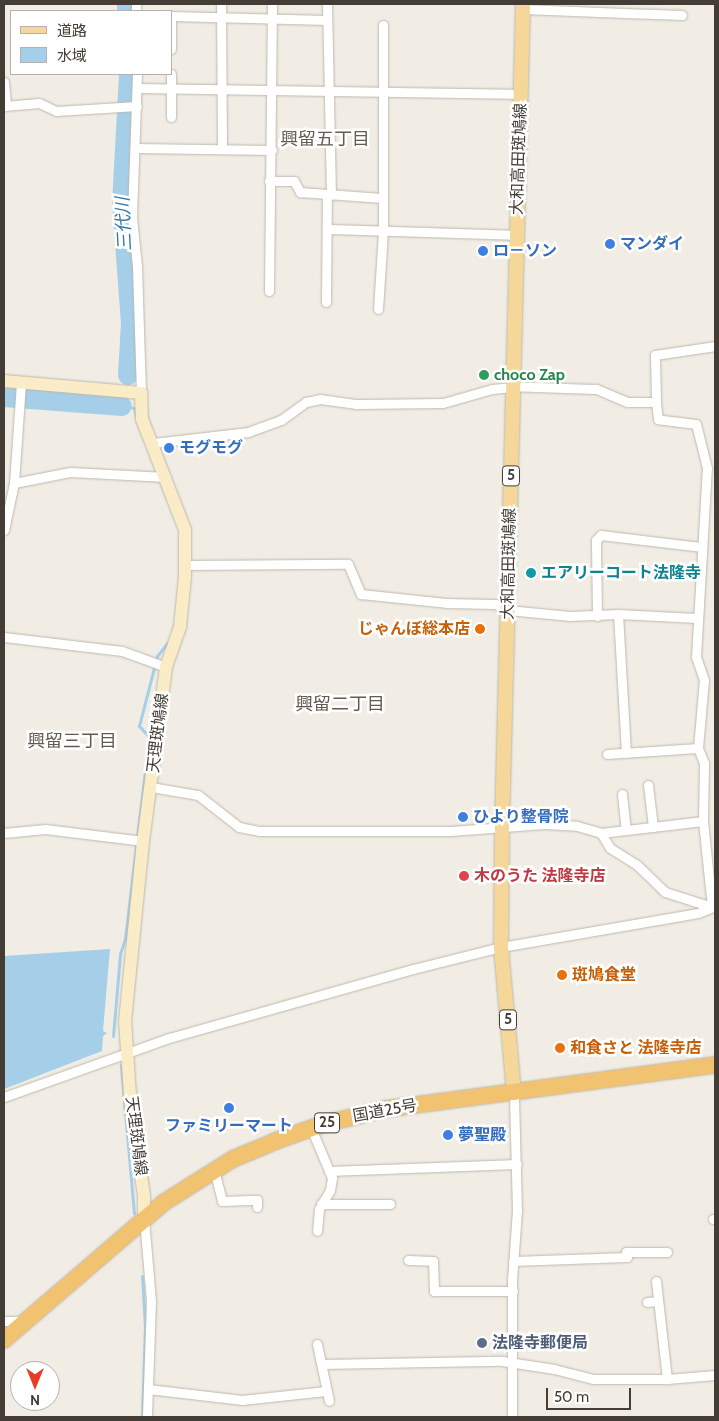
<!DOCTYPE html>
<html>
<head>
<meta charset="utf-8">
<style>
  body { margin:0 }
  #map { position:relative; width:719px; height:1421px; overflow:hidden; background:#f1ede5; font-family:Cabin,"Noto Sans JP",sans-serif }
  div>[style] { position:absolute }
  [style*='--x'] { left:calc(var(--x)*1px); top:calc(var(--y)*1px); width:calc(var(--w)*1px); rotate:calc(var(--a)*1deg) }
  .water>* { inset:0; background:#a5cfe9 }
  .stream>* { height:3px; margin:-1.5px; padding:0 1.5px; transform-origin:1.5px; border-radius:1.5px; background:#a5cfe9 }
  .river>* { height:20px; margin:-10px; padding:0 10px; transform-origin:10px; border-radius:10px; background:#a5cfe9 }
  .roads { filter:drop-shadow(0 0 1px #beb7ab) drop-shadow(0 0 1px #beb7ab) }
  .street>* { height:9px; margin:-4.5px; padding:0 4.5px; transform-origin:4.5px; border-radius:4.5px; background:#fff }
  .secondary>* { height:12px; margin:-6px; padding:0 6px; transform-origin:6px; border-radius:6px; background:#faecc6 }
  .primary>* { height:14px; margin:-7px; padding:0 7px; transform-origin:7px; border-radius:7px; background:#f5d899 }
  .highway>* { height:16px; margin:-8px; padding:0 8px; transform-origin:8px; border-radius:8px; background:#f1c26f }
  .dots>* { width:14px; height:14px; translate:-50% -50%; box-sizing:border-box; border:2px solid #fff; border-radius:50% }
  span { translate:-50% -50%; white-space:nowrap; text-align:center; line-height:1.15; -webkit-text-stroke:5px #fff; paint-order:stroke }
  .shield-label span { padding:1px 4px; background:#fff; border:1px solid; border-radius:4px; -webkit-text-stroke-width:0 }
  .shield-label { font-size:15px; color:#433d35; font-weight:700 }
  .street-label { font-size:16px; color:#433d35 }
  .shop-label { font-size:16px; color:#366cbe; font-weight:700 }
  .left { translate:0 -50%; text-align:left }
  .leisure-label { font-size:16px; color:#27864d; font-weight:700 }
  .culture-label { font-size:16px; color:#0d838f; font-weight:700 }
  .food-label { font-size:16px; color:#c56008; font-weight:700 }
  .right { translate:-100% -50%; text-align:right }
  .health-label { font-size:16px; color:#be3a42; font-weight:700 }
  .service-label { font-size:16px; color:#4e5e75; font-weight:700 }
  .neighbourhood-label { font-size:18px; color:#645a4d }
  .water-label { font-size:18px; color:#387aa5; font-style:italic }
  .frame { position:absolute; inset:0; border:5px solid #433d35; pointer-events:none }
  .legend { position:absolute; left:10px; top:10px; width:162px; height:65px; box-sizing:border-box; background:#fff; border:1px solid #b4b1ae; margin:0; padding:6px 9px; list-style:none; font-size:15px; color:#433d35 }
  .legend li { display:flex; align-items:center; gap:10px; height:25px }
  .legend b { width:25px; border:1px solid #b4b1ae }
  .north { position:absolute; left:10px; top:1361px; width:50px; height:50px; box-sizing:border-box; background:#fff; border:1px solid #b4b1ae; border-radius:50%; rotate:180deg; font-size:14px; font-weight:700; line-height:20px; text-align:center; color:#433d35 }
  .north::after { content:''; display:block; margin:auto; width:18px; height:22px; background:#e83d25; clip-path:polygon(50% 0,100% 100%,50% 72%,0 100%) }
  .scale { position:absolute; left:546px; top:1388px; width:85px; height:22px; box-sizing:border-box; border:2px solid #433d35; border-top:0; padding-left:6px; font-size:15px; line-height:18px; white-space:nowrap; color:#433d35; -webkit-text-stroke:4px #fff; paint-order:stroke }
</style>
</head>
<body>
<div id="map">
  <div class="water">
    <div style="clip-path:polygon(110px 949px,103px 1031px,107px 1033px,103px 1036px,102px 1051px,4px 1089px,4px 956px)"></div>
  </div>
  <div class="stream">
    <div style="--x:122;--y:406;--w:12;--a:9"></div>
    <div style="--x:134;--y:408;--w:8;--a:76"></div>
    <div style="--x:113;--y:1036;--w:82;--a:-85.1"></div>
    <div style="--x:120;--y:954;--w:16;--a:-72"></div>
    <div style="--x:125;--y:939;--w:203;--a:-83.2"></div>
    <div style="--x:149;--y:737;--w:15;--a:-132"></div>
    <div style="--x:139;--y:726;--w:72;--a:-75.6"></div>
    <div style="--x:157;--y:656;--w:16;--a:-52"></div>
    <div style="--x:121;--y:1065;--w:149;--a:85"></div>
    <div style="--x:142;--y:1276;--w:51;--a:86.6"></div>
    <div style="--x:145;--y:1327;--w:90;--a:91.9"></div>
  </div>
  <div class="river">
    <div style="--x:127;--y:4;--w:7;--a:90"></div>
    <div style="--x:128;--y:375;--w:52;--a:-86.7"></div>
    <div style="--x:131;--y:323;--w:119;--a:-94.3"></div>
    <div style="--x:122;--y:204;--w:130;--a:-86.9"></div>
    <div style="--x:4;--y:397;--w:118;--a:4.4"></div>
  </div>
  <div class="roads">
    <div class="street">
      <div style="--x:136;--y:4;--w:7;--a:90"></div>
      <div style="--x:221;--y:4;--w:145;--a:89.6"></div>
      <div style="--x:327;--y:4;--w:191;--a:88.8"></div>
      <div style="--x:523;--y:9;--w:159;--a:2.2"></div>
      <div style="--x:171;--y:16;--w:156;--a:1.5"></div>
      <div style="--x:171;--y:49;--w:33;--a:-90"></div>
      <div style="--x:137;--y:74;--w:143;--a:92"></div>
      <div style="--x:132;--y:217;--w:49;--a:84.2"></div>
      <div style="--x:137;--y:266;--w:127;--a:88.2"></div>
      <div style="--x:4;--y:82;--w:24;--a:85"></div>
      <div style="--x:137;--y:88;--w:383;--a:0.9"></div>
      <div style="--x:4;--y:106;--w:35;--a:-5"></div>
      <div style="--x:39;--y:103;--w:19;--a:25"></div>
      <div style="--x:56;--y:111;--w:81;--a:-3.5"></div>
      <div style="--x:171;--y:117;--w:43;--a:-90"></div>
      <div style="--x:135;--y:148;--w:137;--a:0.8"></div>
      <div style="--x:269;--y:181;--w:25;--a:0"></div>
      <div style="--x:294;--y:181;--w:13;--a:61"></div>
      <div style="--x:300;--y:192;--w:82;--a:4.2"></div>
      <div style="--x:327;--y:229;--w:189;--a:1.8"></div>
      <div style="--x:269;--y:291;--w:287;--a:-89.4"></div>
      <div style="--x:326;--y:302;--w:107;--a:-89.5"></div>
      <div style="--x:378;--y:309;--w:77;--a:-86.3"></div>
      <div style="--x:383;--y:232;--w:207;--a:-90"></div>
      <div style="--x:656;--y:402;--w:47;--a:-91.2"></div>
      <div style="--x:655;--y:355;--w:61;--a:-8.5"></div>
      <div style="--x:153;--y:443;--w:96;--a:-6.6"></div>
      <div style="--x:248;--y:432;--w:35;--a:-20"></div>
      <div style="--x:281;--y:420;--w:31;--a:-36"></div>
      <div style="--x:306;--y:402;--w:14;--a:-12"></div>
      <div style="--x:320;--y:399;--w:37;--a:8"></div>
      <div style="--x:357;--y:404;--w:86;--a:-0.7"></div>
      <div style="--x:443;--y:403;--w:51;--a:-15.9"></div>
      <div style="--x:492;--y:389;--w:20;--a:-6"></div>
      <div style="--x:14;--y:483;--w:57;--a:-11.1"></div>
      <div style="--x:70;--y:472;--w:96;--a:3"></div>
      <div style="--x:4;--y:530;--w:48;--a:-78"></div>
      <div style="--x:14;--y:483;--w:100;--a:-86"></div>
      <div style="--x:185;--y:565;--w:163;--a:-0.4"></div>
      <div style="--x:348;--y:564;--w:33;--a:67"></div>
      <div style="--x:361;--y:594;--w:85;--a:6"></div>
      <div style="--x:446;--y:603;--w:49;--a:1.2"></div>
      <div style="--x:495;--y:604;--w:14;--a:25"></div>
      <div style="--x:508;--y:610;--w:62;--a:5.5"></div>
      <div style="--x:570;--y:616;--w:48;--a:-2.4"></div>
      <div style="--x:618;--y:614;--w:80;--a:2.9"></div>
      <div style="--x:618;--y:614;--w:139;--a:86.7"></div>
      <div style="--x:597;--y:616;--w:76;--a:-90.8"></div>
      <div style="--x:596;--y:540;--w:7;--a:-45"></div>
      <div style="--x:601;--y:535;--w:102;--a:6.8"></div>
      <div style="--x:4;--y:637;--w:119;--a:6.8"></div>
      <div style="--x:122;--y:651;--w:47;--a:20"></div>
      <div style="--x:607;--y:754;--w:91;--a:-3.8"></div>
      <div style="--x:648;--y:785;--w:42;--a:83.2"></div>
      <div style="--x:151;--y:787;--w:48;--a:9.7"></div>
      <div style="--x:198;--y:795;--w:52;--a:38"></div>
      <div style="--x:239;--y:827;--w:20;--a:11"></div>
      <div style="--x:259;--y:831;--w:192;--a:0"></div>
      <div style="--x:451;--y:831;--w:93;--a:-4.3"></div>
      <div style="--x:544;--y:824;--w:33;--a:3"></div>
      <div style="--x:577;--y:826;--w:25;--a:16"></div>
      <div style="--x:601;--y:833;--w:17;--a:59"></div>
      <div style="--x:610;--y:848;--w:32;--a:32"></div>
      <div style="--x:637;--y:865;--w:39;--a:44"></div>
      <div style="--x:665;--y:892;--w:49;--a:17.7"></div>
      <div style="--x:712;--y:907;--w:86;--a:-96"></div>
      <div style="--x:703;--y:821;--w:58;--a:-89"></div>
      <div style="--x:704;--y:763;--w:16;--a:-112"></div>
      <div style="--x:698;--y:748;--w:68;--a:-85"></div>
      <div style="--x:704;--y:680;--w:24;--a:-109"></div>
      <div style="--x:696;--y:657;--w:189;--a:-86.7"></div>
      <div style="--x:707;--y:468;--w:45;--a:-104"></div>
      <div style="--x:696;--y:424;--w:38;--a:-173"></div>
      <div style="--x:658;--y:419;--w:17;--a:-97"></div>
      <div style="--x:656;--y:402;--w:29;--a:180"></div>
      <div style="--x:627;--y:402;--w:34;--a:-157"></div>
      <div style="--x:596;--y:389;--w:84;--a:-178"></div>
      <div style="--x:622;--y:794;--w:36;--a:84"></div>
      <div style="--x:4;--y:833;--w:41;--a:-5.6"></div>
      <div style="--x:45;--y:829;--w:99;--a:7"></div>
      <div style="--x:601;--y:833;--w:103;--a:-6.7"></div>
      <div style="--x:4;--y:1097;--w:175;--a:-19.7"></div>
      <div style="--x:169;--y:1038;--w:254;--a:-15.8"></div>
      <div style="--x:413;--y:969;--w:91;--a:-14"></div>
      <div style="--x:501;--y:947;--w:200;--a:-9.8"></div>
      <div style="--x:698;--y:913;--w:16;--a:-22"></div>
      <div style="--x:311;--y:1128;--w:54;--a:67.2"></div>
      <div style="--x:332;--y:1178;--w:12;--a:99"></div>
      <div style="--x:330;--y:1190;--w:22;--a:120"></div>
      <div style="--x:319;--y:1209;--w:22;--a:95"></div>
      <div style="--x:214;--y:1169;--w:33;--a:76"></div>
      <div style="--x:222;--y:1201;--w:35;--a:-2"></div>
      <div style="--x:257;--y:1200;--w:7;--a:90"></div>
      <div style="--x:329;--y:1171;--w:188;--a:-2.1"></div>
      <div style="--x:321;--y:1204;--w:69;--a:0"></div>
      <div style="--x:144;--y:1219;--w:82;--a:85.1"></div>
      <div style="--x:151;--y:1301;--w:116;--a:92"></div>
      <div style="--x:713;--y:1219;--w:2;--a:0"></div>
      <div style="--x:408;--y:1260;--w:25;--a:2"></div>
      <div style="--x:433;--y:1261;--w:30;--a:88"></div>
      <div style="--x:434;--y:1291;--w:79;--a:0"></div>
      <div style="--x:513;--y:1261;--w:114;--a:-2"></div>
      <div style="--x:627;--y:1257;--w:5;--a:-101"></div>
      <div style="--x:626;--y:1252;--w:41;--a:0"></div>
      <div style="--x:656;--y:1281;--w:99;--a:83.6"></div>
      <div style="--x:647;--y:1302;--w:11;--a:-5"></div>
      <div style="--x:4;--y:1321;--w:21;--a:0"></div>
      <div style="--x:317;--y:1344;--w:58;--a:78.1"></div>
      <div style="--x:322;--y:1364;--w:180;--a:-1"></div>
      <div style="--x:502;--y:1361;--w:53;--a:8.7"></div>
      <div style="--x:554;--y:1369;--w:40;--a:14.4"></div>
      <div style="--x:593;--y:1379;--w:74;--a:0"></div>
      <div style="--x:667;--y:1379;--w:48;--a:-4.8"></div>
      <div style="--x:148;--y:1389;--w:95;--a:6.7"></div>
      <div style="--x:242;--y:1400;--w:84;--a:-6.1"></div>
      <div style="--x:512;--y:1417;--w:137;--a:-90"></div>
      <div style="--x:512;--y:1280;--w:69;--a:-85.9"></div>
      <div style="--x:517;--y:1211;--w:118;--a:-91.5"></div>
    </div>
    <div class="secondary">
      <div style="--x:4;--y:381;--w:138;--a:5"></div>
      <div style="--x:141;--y:393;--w:26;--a:88"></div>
      <div style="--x:142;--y:419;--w:119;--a:68.8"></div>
      <div style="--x:185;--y:530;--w:46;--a:90"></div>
      <div style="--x:185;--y:576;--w:51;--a:95.6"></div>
      <div style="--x:180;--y:627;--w:42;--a:109.3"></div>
      <div style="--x:166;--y:667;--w:176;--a:97.5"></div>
      <div style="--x:143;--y:841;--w:181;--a:95.7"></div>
      <div style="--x:125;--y:1021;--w:87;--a:86.1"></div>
      <div style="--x:131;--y:1108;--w:89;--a:81.6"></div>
      <div style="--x:144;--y:1196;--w:23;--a:90"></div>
    </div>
    <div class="primary">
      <div style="--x:514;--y:1093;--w:147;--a:-95.1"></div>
      <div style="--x:501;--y:947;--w:120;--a:-89.5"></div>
      <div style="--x:502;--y:827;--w:823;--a:-88.54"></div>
    </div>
    <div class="highway">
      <div style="--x:4;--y:1340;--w:210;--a:-40.7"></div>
      <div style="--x:163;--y:1203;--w:83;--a:-32.2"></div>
      <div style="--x:233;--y:1159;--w:47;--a:-22.7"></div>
      <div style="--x:276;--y:1141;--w:47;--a:-20"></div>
      <div style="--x:320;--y:1125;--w:67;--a:-13.8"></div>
      <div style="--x:385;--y:1109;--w:333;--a:-7.6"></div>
    </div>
  </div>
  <div class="dots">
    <div style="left:610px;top:244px;background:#3f7fe0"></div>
    <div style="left:483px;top:251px;background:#3f7fe0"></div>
    <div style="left:484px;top:375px;background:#2e9e5b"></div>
    <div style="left:169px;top:448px;background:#3f7fe0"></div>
    <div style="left:531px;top:573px;background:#0f9aa8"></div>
    <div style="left:480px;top:629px;background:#e8710a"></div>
    <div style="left:463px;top:817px;background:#3f7fe0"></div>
    <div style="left:464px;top:876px;background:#e0444e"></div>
    <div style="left:562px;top:975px;background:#e8710a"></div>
    <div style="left:560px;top:1048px;background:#e8710a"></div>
    <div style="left:229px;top:1108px;background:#3f7fe0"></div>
    <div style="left:448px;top:1135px;background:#3f7fe0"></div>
    <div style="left:482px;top:1343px;background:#5c6f8a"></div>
  </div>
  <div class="shield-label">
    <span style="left:511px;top:476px">5</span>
    <span style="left:508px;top:1020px">5</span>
    <span style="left:327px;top:1123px">25</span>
  </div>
  <div class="street-label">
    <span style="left:519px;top:159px;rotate:-88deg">大和高田斑鳩線</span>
    <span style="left:509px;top:564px;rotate:-89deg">大和高田斑鳩線</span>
    <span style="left:158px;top:733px;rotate:-83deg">天理斑鳩線</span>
    <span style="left:385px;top:1111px;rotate:-10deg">国道25号</span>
    <span style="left:136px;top:1136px;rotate:83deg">天理斑鳩線</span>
  </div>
  <div class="shop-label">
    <span class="left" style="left:620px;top:244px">マンダイ</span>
    <span class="left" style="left:493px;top:251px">ロ－ソン</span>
    <span class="left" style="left:179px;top:448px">モグモグ</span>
    <span class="left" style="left:473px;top:817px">ひより整骨院</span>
    <span style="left:229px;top:1126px">ファミリーマート</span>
    <span class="left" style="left:458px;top:1135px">夢聖殿</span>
  </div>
  <div class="leisure-label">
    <span class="left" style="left:494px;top:375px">choco Zap</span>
  </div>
  <div class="culture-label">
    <span class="left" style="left:541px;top:573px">エアリーコート法隆寺</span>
  </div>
  <div class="food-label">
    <span class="right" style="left:470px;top:629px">じゃんぼ総本店</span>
    <span class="left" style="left:572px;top:975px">斑鳩食堂</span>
    <span class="left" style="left:570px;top:1048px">和食さと 法隆寺店</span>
  </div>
  <div class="health-label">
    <span class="left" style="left:474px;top:876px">木のうた 法隆寺店</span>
  </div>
  <div class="service-label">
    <span class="left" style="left:492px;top:1343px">法隆寺郵便局</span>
  </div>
  <div class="neighbourhood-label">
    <span style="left:325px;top:139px">興留五丁目</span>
    <span style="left:340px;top:704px">興留二丁目</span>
    <span style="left:72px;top:741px">興留三丁目</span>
  </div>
  <div class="water-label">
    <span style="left:124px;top:224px;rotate:-93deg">三代川</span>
  </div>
  <div class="frame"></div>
  <ul class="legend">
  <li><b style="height:6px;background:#f5d899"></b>道路</li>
  <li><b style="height:14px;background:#a5cfe9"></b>水域</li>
  </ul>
  <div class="north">N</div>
  <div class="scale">50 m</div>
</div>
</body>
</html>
